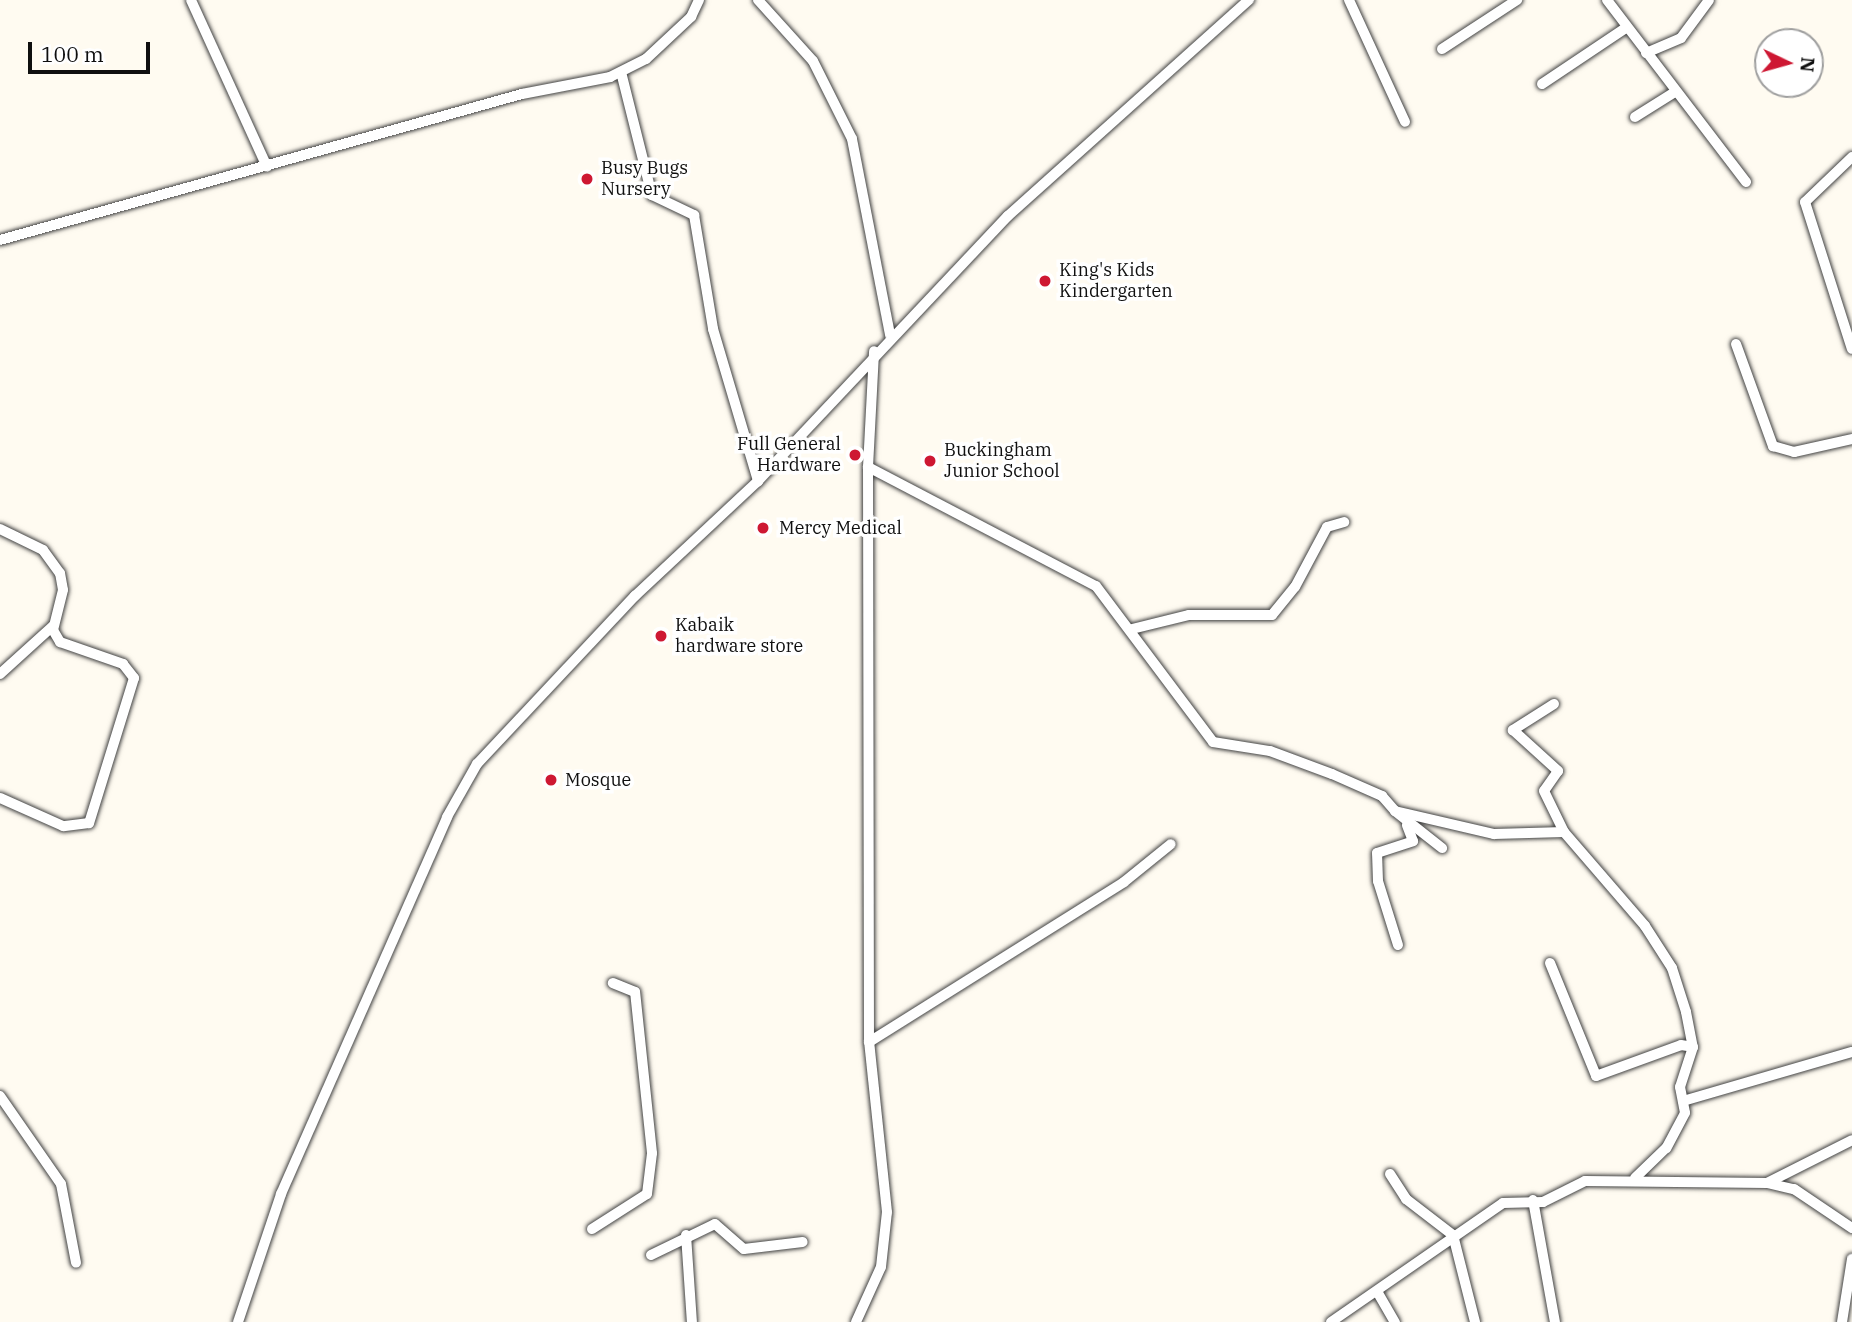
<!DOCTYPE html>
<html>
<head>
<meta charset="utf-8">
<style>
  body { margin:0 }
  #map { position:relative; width:1852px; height:1322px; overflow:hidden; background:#fffbf1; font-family:"IBM Plex Serif",serif }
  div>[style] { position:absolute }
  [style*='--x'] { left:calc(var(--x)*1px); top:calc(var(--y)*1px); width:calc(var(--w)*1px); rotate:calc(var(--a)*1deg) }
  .roads { filter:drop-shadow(0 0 2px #424242) drop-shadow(0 0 2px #424242) }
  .minor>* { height:10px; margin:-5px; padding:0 5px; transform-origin:5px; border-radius:5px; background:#fff }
  .dots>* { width:19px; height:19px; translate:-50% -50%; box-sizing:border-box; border:4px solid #fff; border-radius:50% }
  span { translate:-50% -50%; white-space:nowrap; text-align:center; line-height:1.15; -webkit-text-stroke:7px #fff; paint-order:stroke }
  .poi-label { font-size:18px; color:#0f0f0f }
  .left { translate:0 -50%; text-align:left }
  .right { translate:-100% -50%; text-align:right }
  .north { position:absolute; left:1754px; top:28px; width:70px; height:70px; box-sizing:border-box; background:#fff; border:2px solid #9f9f9f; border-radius:50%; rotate:95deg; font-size:19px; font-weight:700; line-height:28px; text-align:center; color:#0f0f0f }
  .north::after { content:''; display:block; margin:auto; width:24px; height:32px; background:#ce1833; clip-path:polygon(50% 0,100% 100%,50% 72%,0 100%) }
  .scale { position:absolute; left:28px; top:42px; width:122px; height:32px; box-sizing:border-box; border:4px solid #0f0f0f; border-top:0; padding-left:9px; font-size:21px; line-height:24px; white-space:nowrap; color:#0f0f0f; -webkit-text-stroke:5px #fff; paint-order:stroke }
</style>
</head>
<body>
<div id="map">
  <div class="roads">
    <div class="minor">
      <div style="--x:191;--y:0;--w:183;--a:65.5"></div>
      <div style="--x:758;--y:0;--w:82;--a:48"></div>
      <div style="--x:813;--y:61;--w:87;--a:63.4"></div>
      <div style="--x:852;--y:139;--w:200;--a:79"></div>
      <div style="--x:1349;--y:0;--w:134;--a:65.3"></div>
      <div style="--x:1607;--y:0;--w:229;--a:52.6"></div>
      <div style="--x:1442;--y:49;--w:90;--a:-33.2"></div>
      <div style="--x:1646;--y:53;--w:38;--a:-23"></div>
      <div style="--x:1681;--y:38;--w:47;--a:-53.6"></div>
      <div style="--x:621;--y:72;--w:127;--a:75.9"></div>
      <div style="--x:652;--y:195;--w:47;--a:25.5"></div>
      <div style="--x:694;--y:215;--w:116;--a:80.5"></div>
      <div style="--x:713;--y:329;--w:159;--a:73.5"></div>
      <div style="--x:1542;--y:84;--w:102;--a:-33.8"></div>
      <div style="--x:1635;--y:117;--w:47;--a:-32"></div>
      <div style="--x:1852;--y:157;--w:65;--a:136.2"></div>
      <div style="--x:1805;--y:202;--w:154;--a:72.3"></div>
      <div style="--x:0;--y:240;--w:542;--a:-15.63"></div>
      <div style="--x:522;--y:94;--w:90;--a:-10.9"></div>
      <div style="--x:610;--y:77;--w:40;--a:-26.6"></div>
      <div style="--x:646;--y:59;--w:62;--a:-43"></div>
      <div style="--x:691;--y:17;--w:19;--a:-65"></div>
      <div style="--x:1736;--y:344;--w:109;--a:70.1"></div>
      <div style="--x:1773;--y:446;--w:22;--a:16"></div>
      <div style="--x:1794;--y:452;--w:59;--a:-12.6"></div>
      <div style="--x:868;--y:467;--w:257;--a:27.6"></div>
      <div style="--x:1096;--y:586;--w:195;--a:53.1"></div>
      <div style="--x:1213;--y:742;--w:58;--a:9"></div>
      <div style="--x:1270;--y:751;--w:66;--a:20.4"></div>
      <div style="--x:1332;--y:774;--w:55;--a:23.7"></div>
      <div style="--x:1382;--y:796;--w:20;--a:49"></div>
      <div style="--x:1395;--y:811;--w:102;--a:13.1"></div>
      <div style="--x:1494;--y:834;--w:70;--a:-1.6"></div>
      <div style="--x:1564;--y:832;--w:124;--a:49.2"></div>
      <div style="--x:1645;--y:926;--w:50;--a:57.3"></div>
      <div style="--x:1672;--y:968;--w:46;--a:72.3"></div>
      <div style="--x:1686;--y:1012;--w:36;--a:79"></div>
      <div style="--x:1693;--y:1047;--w:42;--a:108"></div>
      <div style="--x:1680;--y:1087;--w:26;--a:79"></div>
      <div style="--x:1685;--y:1113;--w:40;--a:118"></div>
      <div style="--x:1666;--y:1148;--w:43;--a:135.9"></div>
      <div style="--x:0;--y:529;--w:48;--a:26"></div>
      <div style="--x:43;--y:550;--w:29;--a:54"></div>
      <div style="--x:60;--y:573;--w:17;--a:80"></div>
      <div style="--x:63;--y:590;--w:41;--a:104"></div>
      <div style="--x:53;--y:630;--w:14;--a:60"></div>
      <div style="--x:60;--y:642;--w:67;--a:19.2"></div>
      <div style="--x:123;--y:664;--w:18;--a:52"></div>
      <div style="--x:134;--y:678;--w:152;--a:107.2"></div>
      <div style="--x:89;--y:823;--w:26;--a:173"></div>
      <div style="--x:63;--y:826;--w:69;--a:-156"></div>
      <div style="--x:1132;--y:629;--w:59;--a:-13.8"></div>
      <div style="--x:1189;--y:615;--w:83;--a:0"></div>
      <div style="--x:1272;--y:615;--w:36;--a:-51"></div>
      <div style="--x:1295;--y:587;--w:68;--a:-61.9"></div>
      <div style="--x:1327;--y:527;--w:18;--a:-16"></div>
      <div style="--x:0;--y:674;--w:72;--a:-42.2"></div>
      <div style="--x:1554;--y:704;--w:49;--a:147.6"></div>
      <div style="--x:1513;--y:730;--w:61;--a:42.3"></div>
      <div style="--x:1558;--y:771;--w:24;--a:125"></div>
      <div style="--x:1544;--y:791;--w:46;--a:64"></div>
      <div style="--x:1395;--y:811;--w:60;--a:38.2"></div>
      <div style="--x:1398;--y:945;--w:67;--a:-107.4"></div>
      <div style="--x:1378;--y:881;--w:28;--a:-92"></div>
      <div style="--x:1377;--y:853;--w:38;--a:-18"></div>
      <div style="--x:1413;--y:841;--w:17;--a:-111"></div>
      <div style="--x:1550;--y:963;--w:122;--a:67.8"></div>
      <div style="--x:1596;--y:1076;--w:90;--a:-20"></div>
      <div style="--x:1681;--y:1045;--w:12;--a:9"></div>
      <div style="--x:869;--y:1042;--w:301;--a:-32.1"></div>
      <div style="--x:1124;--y:882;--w:60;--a:-39"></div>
      <div style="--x:0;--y:1096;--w:107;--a:55.3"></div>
      <div style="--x:61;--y:1184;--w:80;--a:79.2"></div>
      <div style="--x:1683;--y:1101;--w:176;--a:-16.2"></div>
      <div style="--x:1390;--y:1174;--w:30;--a:57"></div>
      <div style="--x:1406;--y:1199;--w:59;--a:37.5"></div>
      <div style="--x:1453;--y:1235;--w:90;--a:75.8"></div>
      <div style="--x:1767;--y:1183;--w:95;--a:-26.8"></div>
      <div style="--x:1533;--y:1200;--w:124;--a:79.8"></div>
      <div style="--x:592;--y:1229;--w:65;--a:-32.5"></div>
      <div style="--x:647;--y:1194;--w:41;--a:-83"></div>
      <div style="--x:652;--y:1153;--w:162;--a:-96"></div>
      <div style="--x:635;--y:992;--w:24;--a:-158"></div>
      <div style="--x:686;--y:1235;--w:87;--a:86.1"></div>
      <div style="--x:651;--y:1255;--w:71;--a:-25.8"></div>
      <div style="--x:715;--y:1224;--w:38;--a:41"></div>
      <div style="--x:744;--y:1249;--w:59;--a:-6.8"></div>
      <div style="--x:1378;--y:1293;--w:34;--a:60"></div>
      <div style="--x:238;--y:1322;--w:135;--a:-71.4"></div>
      <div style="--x:281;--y:1194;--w:412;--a:-66.2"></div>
      <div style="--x:447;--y:817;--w:61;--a:-60.5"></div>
      <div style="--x:477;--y:764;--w:231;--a:-46.8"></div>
      <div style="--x:635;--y:596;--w:168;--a:-43.1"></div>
      <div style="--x:758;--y:481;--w:364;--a:-46.7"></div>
      <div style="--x:1008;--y:216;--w:324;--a:-41.9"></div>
      <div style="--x:856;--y:1322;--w:60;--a:-65.6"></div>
      <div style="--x:881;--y:1267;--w:55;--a:-83.8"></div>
      <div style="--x:887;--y:1212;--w:171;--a:-96"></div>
      <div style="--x:869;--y:1042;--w:575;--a:-90.1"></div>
      <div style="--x:868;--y:467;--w:116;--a:-87"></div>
      <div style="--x:1331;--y:1322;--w:209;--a:-34.7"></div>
      <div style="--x:1503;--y:1203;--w:40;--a:-1.4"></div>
      <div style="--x:1543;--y:1202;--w:47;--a:-26.6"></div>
      <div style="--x:1585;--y:1181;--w:182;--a:0.6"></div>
      <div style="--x:1767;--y:1183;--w:28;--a:13"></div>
      <div style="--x:1794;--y:1189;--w:70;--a:33.9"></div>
      <div style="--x:1842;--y:1322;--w:64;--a:-81"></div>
    </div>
  </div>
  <div class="dots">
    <div style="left:587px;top:179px;background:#ce1833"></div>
    <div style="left:1045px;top:281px;background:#ce1833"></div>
    <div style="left:855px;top:455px;background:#ce1833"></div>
    <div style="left:930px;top:461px;background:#ce1833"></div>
    <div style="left:763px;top:528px;background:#ce1833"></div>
    <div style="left:661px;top:636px;background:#ce1833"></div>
    <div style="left:551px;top:780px;background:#ce1833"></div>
  </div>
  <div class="poi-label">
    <span class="left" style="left:601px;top:179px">Busy Bugs<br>Nursery</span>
    <span class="left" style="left:1059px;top:281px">King's Kids<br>Kindergarten</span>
    <span class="right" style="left:841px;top:455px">Full General<br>Hardware</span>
    <span class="left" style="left:944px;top:461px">Buckingham<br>Junior School</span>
    <span class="left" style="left:779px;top:528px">Mercy Medical</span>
    <span class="left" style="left:675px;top:636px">Kabaik<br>hardware store</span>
    <span class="left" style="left:565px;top:780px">Mosque</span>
  </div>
  <div class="north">N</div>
  <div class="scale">100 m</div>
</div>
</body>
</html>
